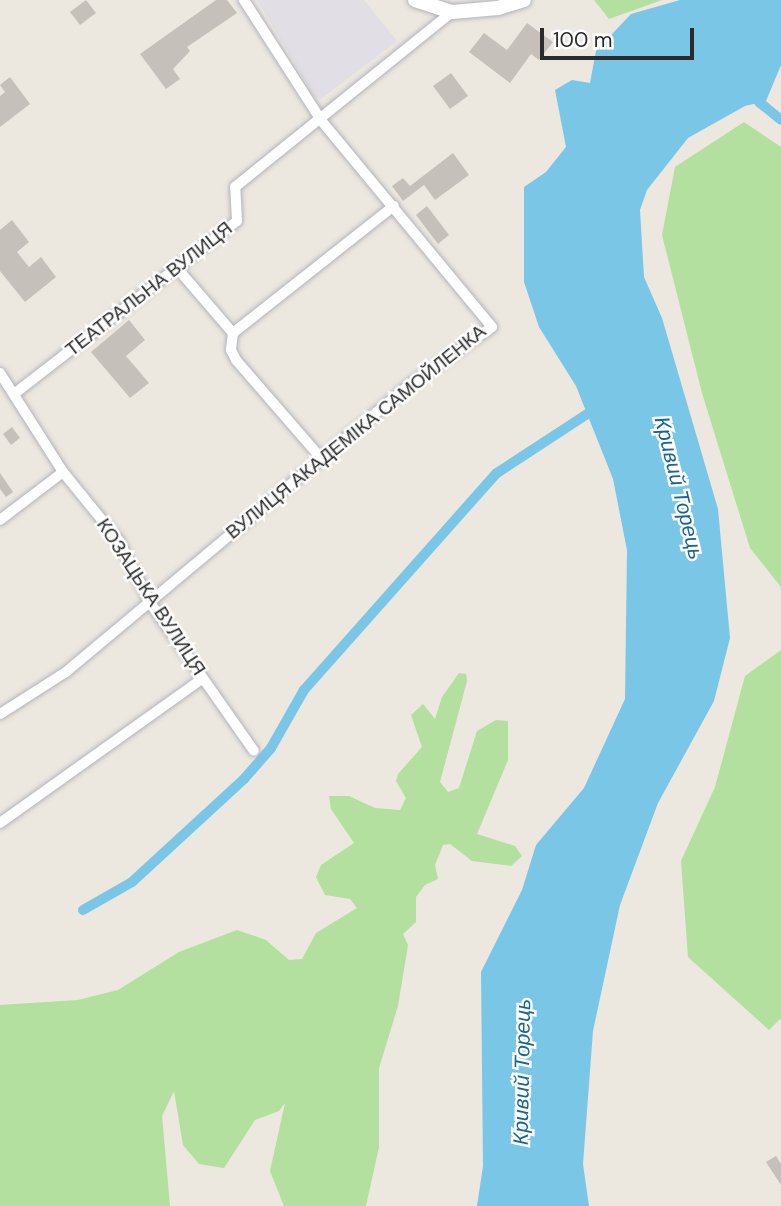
<!DOCTYPE html>
<html>
<head>
<meta charset="utf-8">
<style>
  body { margin:0 }
  #map { position:relative; width:781px; height:1206px; overflow:hidden; background:#ece7df; font-family:"DM Sans",sans-serif }
  div>[style] { position:absolute }
  [style*='--x'] { left:calc(var(--x)*1px); top:calc(var(--y)*1px); width:calc(var(--w)*1px); rotate:calc(var(--a)*1deg) }
  .industrial>* { inset:0; background:#e1dfe5 }
  .green>* { inset:0; background:#b3df9f }
  .water>* { inset:0; background:#79c6e7 }
  .canal>* { height:10px; margin:-5px; padding:0 5px; transform-origin:5px; border-radius:5px; background:#79c6e7 }
  .building>* { inset:0; background:#c5c1ba }
  .roads { filter:drop-shadow(0 0 2px #b2b4be) drop-shadow(0 0 2px #b2b4be) }
  .street>* { height:10px; margin:-5px; padding:0 5px; transform-origin:5px; border-radius:5px; background:#fff }
  .secondary>* { height:14px; margin:-7px; padding:0 7px; transform-origin:7px; border-radius:7px; background:#fff }
  span { translate:-50% -50%; white-space:nowrap; text-align:center; line-height:1.15; -webkit-text-stroke:5px #fff; paint-order:stroke }
  .street-label { font-size:19px; color:#2b2b2b }
  .water-label { font-size:21px; color:#176594; font-style:italic }
  .scale { position:absolute; left:540px; top:28px; width:154px; height:32px; box-sizing:border-box; border:4px solid #2b2b2b; border-top:0; padding-left:9px; font-size:21px; line-height:24px; white-space:nowrap; color:#2b2b2b; -webkit-text-stroke:5px #fff; paint-order:stroke }
</style>
</head>
<body>
<div id="map">
  <div class="industrial">
    <div style="clip-path:polygon(257px 0,364px 0,397px 41px,321px 99px,314px 96px)"></div>
  </div>
  <div class="green">
    <div style="clip-path:polygon(594px 0,662px 0,609px 19px)"></div>
    <div style="clip-path:polygon(744px 122px,781px 147px,781px 587px,750px 548px,702px 393px,662px 235px,675px 167px)"></div>
    <div style="clip-path:polygon(781px 650px,781px 1018px,769px 1030px,688px 957px,681px 861px,715px 787px,745px 676px)"></div>
    <div style="clip-path:polygon(459px 673px,466px 674px,467px 681px,440px 782px,448px 792px,459px 788px,477px 731px,496px 720px,508px 721px,508px 760px,477px 834px,515px 846px,522px 856px,511px 866px,472px 861px,450px 844px,443px 845px,435px 865px,438px 879px,425px 885px,416px 897px,416px 922px,403px 934px,408px 945px,398px 1006px,379px 1068px,379px 1147px,366px 1206px,284px 1206px,270px 1171px,285px 1103px,279px 1111px,255px 1120px,224px 1168px,199px 1164px,183px 1145px,174px 1091px,162px 1116px,170px 1206px,0 1206px,0 1005px,78px 1000px,118px 990px,179px 952px,237px 930px,266px 940px,289px 960px,302px 959px,316px 933px,357px 908px,350px 899px,325px 895px,316px 877px,321px 865px,354px 843px,331px 809px,329px 796px,349px 796px,375px 808px,400px 810px,406px 798px,396px 781px,398px 774px,422px 747px,411px 715px,423px 704px,435px 719px,442px 697px)"></div>
  </div>
  <div class="water">
    <div style="clip-path:polygon(680px 0,781px 0,781px 65px,766px 101px,745px 106px,688px 138px,647px 190px,640px 210px,644px 277px,662px 318px,718px 509px,730px 638px,714px 701px,658px 803px,620px 905px,593px 1031px,583px 1164px,589px 1206px,477px 1206px,483px 1166px,481px 972px,522px 890px,536px 845px,584px 788px,625px 699px,627px 550px,613px 479px,576px 386px,539px 327px,524px 282px,524px 187px,546px 172px,566px 147px,555px 90px,572px 80px,590px 83px,596px 51px,631px 14px)"></div>
  </div>
  <div class="canal">
    <div style="--x:759;--y:102;--w:28;--a:39"></div>
    <div style="--x:83;--y:910;--w:56;--a:-29.7"></div>
    <div style="--x:132;--y:882;--w:152;--a:-42.6"></div>
    <div style="--x:244;--y:779;--w:41;--a:-48.9"></div>
    <div style="--x:271;--y:748;--w:67;--a:-60.4"></div>
    <div style="--x:304;--y:690;--w:290;--a:-48.4"></div>
    <div style="--x:497;--y:473;--w:108;--a:-33.2"></div>
  </div>
  <div class="building">
    <div style="clip-path:polygon(86px 0,96px 13px,80px 25px,70px 12px)"></div>
    <div style="clip-path:polygon(216px 0,227px 0,237px 13px,187px 47px,190px 51px,173px 69px,180px 79px,166px 89px,140px 54px)"></div>
    <div style="clip-path:polygon(527px 23px,553px 42px,539px 60px,531px 54px,510px 83px,469px 52px,484px 33px,507px 50px)"></div>
    <div style="clip-path:polygon(451px 73px,468px 96px,450px 109px,433px 86px)"></div>
    <div style="clip-path:polygon(10px 77px,30px 104px,0 127px,0 96px,5px 92px,0 85px)"></div>
    <div style="clip-path:polygon(453px 153px,469px 175px,435px 200px,424px 185px,403px 201px,392px 186px,403px 178px,410px 186px)"></div>
    <div style="clip-path:polygon(427px 206px,449px 235px,438px 244px,416px 215px)"></div>
    <div style="clip-path:polygon(12px 220px,29px 242px,17px 252px,29px 267px,41px 257px,56px 277px,25px 302px,0 271px,0 230px)"></div>
    <div style="clip-path:polygon(129px 320px,145px 340px,126px 356px,149px 383px,130px 398px,91px 352px)"></div>
    <div style="clip-path:polygon(12px 427px,20px 438px,11px 445px,3px 434px)"></div>
    <div style="clip-path:polygon(0 473px,13px 492px,6px 497px,0 489px)"></div>
    <div style="clip-path:polygon(776px 1156px,781px 1164px,781px 1185px,766px 1162px)"></div>
  </div>
  <div class="roads">
    <div class="street">
      <div style="--x:177;--y:268;--w:86;--a:49.3"></div>
      <div style="--x:233;--y:333;--w:17;--a:97"></div>
      <div style="--x:231;--y:350;--w:11;--a:63"></div>
      <div style="--x:236;--y:360;--w:130;--a:49.1"></div>
      <div style="--x:233;--y:333;--w:205;--a:-38.3"></div>
      <div style="--x:0;--y:373;--w:117;--a:57.5"></div>
      <div style="--x:63;--y:472;--w:89;--a:50.9"></div>
      <div style="--x:119;--y:541;--w:71;--a:63.1"></div>
      <div style="--x:151;--y:604;--w:179;--a:55"></div>
      <div style="--x:14;--y:394;--w:282;--a:-37.8"></div>
      <div style="--x:237;--y:221;--w:34;--a:-93"></div>
      <div style="--x:235;--y:187;--w:279;--a:-38.9"></div>
      <div style="--x:0;--y:520;--w:79;--a:-37.3"></div>
      <div style="--x:0;--y:714;--w:78;--a:-32.5"></div>
      <div style="--x:66;--y:672;--w:452;--a:-39.9"></div>
      <div style="--x:413;--y:382;--w:96;--a:-34.8"></div>
      <div style="--x:492;--y:327;--w:268;--a:-129.6"></div>
      <div style="--x:321;--y:120;--w:143;--a:-122.7"></div>
      <div style="--x:0;--y:823;--w:249;--a:-35.5"></div>
    </div>
    <div class="secondary">
      <div style="--x:415;--y:0;--w:39;--a:18"></div>
      <div style="--x:452;--y:12;--w:46;--a:-5"></div>
      <div style="--x:498;--y:8;--w:27;--a:-17"></div>
    </div>
  </div>
  <div class="street-label">
    <span style="left:149px;top:289px;rotate:-38deg">ТЕАТРАЛЬНА ВУЛИЦЯ</span>
    <span style="left:356px;top:432px;rotate:-39deg">ВУЛИЦЯ АКАДЕМІКА САМОЙЛЕНКА</span>
    <span style="left:151px;top:597px;rotate:57deg">КОЗАЦЬКА ВУЛИЦЯ</span>
  </div>
  <div class="water-label">
    <span style="left:679px;top:488px;rotate:76deg">Кривий Торець</span>
    <span style="left:522px;top:1072px;rotate:-89deg">Кривий Торець</span>
  </div>
  <div class="scale">100 m</div>
</div>
</body>
</html>
